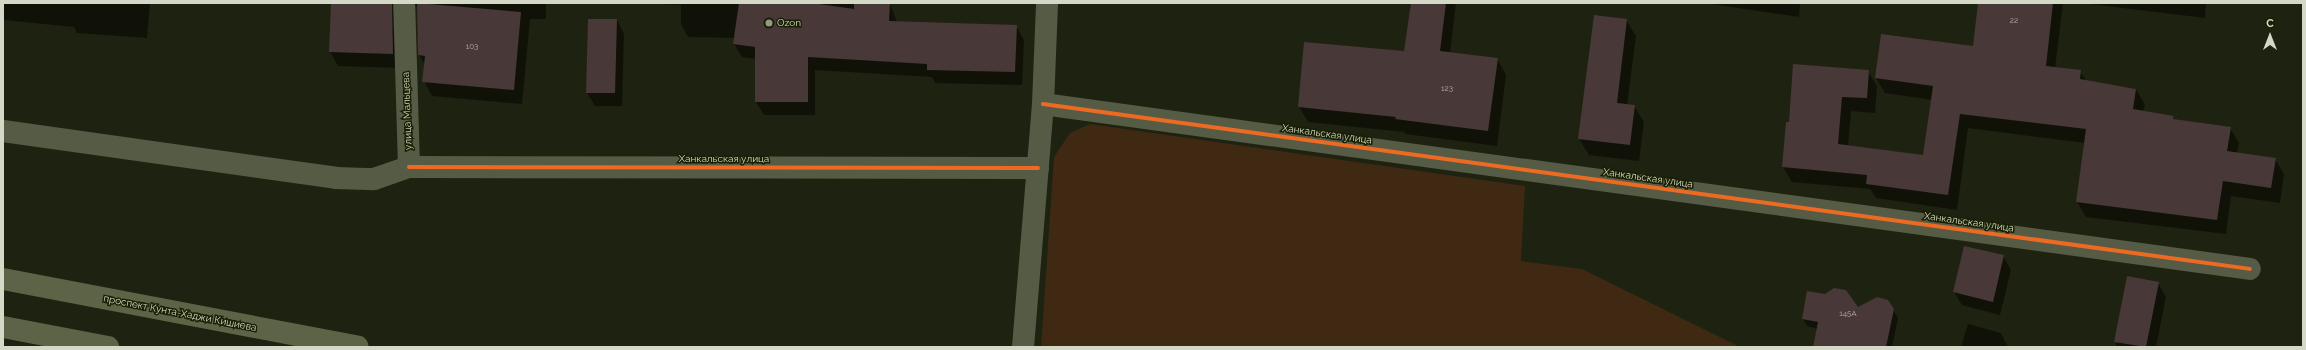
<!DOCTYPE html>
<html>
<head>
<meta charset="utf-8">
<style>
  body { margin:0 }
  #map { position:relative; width:2306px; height:350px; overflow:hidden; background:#1e2210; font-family:Raleway,sans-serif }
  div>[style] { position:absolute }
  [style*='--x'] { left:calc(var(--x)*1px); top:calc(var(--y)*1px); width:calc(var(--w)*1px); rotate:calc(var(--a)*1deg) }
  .green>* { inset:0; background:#3f2913 }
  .shadow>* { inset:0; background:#0007 }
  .building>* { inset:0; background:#483838 }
  .street>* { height:22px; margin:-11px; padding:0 11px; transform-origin:11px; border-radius:11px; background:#565b45 }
  .primary>* { height:22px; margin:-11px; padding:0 11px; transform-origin:11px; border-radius:11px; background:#5d6346 }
  .cycleway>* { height:4px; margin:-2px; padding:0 2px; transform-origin:2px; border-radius:2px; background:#ed6a23 }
  .dots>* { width:11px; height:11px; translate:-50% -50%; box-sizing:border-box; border:2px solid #191f02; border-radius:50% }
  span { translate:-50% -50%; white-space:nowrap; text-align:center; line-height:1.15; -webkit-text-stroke:3px #191f02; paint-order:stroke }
  .number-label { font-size:8px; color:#b1b1a3 }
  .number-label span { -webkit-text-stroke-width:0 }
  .poi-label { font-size:10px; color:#d4d9c7 }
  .left { translate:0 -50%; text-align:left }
  .street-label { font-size:10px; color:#d4d9c7 }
  .frame { position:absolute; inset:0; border:4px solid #d4d9c7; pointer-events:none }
  .north { position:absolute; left:2250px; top:16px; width:40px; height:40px; -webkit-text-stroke:3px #191f02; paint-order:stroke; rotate:0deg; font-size:11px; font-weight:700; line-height:16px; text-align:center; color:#d4d9c7 }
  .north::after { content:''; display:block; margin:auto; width:14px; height:18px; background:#d4d9c7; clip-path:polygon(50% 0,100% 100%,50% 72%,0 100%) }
</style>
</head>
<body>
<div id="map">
  <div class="green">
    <div style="clip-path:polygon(1090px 124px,1525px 186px,1521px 261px,1582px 269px,1740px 347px,1041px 347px,1054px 157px,1070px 133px)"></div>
  </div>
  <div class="shadow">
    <div style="clip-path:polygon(3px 3px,150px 3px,147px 38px,77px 33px,74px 27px,3px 20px)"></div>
    <div style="clip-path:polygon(332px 3px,546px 3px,546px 19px,530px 19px,522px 104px,432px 96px,424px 81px,425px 65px,419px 55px,418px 7px,413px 5px,401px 68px,338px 66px,330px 52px)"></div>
    <div style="clip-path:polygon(632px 3px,890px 4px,897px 22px,1016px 26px,1024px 40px,1022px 85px,935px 83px,932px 77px,815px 70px,815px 115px,764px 115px,756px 102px,756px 59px,742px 57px,734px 44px,735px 38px,688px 37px,681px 24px,681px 5px)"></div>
    <div style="clip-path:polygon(1412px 3px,1456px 3px,1450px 53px,1497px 59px,1506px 75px,1497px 146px,1405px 134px,1404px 132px,1308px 122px,1299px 107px,1405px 52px)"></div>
    <div style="clip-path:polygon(1705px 3px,1800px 3px,1799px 17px)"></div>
    <div style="clip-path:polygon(1979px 3px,2063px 3px,2055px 68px,2080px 71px,2086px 81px,2136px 89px,2145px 105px,2143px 111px,2173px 116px,2175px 120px,2230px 128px,2239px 143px,2237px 153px,2275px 159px,2284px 174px,2280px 203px,2231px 196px,2226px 234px,2086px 217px,2077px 202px,2085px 143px,1968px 128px,1957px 210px,1876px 198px,1870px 189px,1792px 182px,1783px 167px,1787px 123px,1868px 71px,1877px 86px,1875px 113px,1851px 111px,1848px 146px,1924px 157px,1932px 100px,1885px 93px,1876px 78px,1974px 48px)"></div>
    <div style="clip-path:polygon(2082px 3px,2206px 3px,2205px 18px)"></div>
    <div style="clip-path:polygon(617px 20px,624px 34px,622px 106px,595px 106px,587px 93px)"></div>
    <div style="clip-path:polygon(1626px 20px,1636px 36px,1627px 105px,1634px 106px,1644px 122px,1639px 161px,1589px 155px,1579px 139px)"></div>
    <div style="clip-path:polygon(2003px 256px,2011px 270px,2000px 315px,1962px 305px,1954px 292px)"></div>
    <div style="clip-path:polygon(2127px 277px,2158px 283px,2166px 297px,2156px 347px,2117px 347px,2115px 342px)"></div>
    <div style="clip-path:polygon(1858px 309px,1893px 310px,1898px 318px,1892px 347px,1814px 347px,1818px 329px,1807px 326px,1803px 319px)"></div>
    <div style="clip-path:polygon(1968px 324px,2001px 333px,2008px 347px,1961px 347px)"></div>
  </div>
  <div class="building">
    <div style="clip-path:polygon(331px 3px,392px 3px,393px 54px,329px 52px)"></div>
    <div style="clip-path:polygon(417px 3px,521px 12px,514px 90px,422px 82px,425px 56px,418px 55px)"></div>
    <div style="clip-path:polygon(739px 3px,812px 3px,854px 9px,854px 3px,890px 3px,889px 21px,1017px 25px,1015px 72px,927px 70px,927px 64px,808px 57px,808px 102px,755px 102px,755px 47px,733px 44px)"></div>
    <div style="clip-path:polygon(1411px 3px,1446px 3px,1440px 51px,1498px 58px,1488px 131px,1395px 119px,1396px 117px,1298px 107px,1304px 42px,1404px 51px)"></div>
    <div style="clip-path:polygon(1978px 3px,2053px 3px,2046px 66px,2081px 70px,2080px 79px,2136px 89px,2133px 109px,2174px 116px,2173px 119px,2231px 127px,2227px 151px,2276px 158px,2271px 188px,2223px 181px,2217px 220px,2076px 202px,2086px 129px,1960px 114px,1948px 195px,1866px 184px,1867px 175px,1782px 167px,1786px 122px,1789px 122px,1793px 64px,1869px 70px,1867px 98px,1842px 97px,1838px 144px,1923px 155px,1933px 86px,1875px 78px,1881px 34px,1973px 46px)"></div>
    <div style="clip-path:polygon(1594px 15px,1627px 19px,1617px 103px,1635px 105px,1630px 145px,1578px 139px)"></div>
    <div style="clip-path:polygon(588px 19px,617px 19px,615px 93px,586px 93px)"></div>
    <div style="clip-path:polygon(1964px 246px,2004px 255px,1993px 302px,1953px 292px)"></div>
    <div style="clip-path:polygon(2127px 276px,2159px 282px,2146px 347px,2114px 342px)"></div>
    <div style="clip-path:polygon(1834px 288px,1846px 290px,1858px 307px,1877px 297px,1888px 300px,1894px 309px,1886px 347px,1813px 347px,1818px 322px,1802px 319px,1807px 291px,1825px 294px)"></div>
  </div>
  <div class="street">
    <div style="--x:1043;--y:104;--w:1218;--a:7.78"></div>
    <div style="--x:3;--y:131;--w:336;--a:8"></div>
    <div style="--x:336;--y:178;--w:38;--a:2"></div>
    <div style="--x:374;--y:179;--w:37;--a:-19"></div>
    <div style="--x:409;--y:167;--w:164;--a:-91.7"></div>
    <div style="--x:409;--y:167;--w:629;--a:0.09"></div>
    <div style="--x:1023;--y:347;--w:244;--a:-85.3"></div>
    <div style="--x:1043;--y:104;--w:101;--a:-87.7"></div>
  </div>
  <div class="primary">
    <div style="--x:3;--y:279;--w:361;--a:10.8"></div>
    <div style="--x:3;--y:327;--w:107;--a:10.8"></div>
  </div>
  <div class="cycleway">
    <div style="--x:1043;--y:104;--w:1218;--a:7.78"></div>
    <div style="--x:409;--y:167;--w:629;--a:0.09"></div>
  </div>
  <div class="dots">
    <div style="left:769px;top:23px;background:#949987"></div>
  </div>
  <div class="number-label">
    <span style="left:2014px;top:21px">22</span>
    <span style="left:472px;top:47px">103</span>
    <span style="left:1447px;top:89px">123</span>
    <span style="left:1848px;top:314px">145А</span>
  </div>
  <div class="poi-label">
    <span class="left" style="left:777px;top:23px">Ozon</span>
  </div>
  <div class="street-label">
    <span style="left:407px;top:111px;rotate:-92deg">улица Мальцева</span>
    <span style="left:1327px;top:134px;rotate:8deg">Ханкальская улица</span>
    <span style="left:724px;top:159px">Ханкальская улица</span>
    <span style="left:1648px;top:178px;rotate:8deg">Ханкальская улица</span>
    <span style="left:1969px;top:222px;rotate:8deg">Ханкальская улица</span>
    <span style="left:180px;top:313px;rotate:11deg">проспект Кунта-Хаджи Кишиева</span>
  </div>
  <div class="frame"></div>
  <div class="north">С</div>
</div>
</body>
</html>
